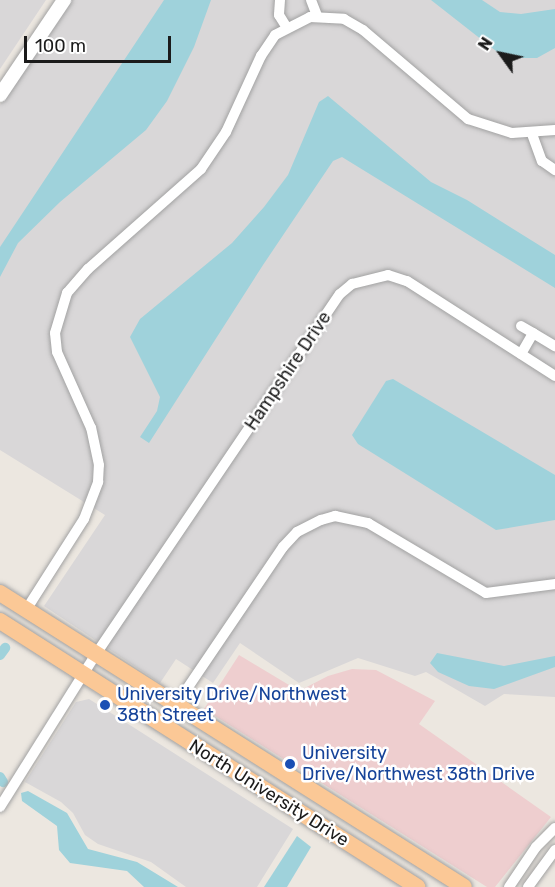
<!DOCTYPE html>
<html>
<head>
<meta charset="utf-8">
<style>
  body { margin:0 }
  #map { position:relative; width:555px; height:887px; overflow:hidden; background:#ece7e0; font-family:Rubik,sans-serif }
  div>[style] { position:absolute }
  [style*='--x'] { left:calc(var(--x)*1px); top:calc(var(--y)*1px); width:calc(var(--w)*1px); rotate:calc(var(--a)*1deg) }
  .residential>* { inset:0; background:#d9d7d8 }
  .commercial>* { inset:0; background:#eececf }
  .water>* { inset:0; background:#9fd2db }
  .canal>* { height:10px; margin:-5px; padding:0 5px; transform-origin:5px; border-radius:5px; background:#9fd2db }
  .roads { filter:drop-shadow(0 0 2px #a2a2a2) drop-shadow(0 0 2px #a2a2a2) }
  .minor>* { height:10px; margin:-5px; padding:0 5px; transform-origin:5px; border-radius:5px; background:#fff }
  .tertiary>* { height:14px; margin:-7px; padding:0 7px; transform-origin:7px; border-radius:7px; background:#fff }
  .primary>* { height:16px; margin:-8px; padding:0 8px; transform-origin:8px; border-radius:8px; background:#fbc896 }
  .dots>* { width:16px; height:16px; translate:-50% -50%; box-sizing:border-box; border:3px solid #fff; border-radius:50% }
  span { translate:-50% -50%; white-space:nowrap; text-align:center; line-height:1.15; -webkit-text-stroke:5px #fff; paint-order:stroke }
  .street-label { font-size:18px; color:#1b1b1b }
  .transit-label { font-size:18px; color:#164399 }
  .left { translate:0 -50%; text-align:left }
  .north { position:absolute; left:471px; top:24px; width:60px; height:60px; -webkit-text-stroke:4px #fff; paint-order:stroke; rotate:303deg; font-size:16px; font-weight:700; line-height:24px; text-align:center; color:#1b1b1b }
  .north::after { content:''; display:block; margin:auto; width:21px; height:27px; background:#1b1b1b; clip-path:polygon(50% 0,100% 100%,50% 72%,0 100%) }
  .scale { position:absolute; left:24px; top:36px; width:147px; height:27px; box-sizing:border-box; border:3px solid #1b1b1b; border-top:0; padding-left:8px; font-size:18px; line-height:21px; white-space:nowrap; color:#1b1b1b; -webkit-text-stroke:4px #fff; paint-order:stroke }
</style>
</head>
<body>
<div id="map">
  <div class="residential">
    <div style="clip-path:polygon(0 0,46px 0,0 69px)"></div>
    <div style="clip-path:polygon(70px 0,555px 0,555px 697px,504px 694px,485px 706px,426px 672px,415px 676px,358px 658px,299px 683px,240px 643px,213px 683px,176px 659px,160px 683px,44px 606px,105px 515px,0 450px,0 105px)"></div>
    <div style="clip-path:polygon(89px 699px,293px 829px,257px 887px,186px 887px,151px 862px,98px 844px,85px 835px,73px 813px,61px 802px,25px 782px,76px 702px)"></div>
  </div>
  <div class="commercial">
    <div style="clip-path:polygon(239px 655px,299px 691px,328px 676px,352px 669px,376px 670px,435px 701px,419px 724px,551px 817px,495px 887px,487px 887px,204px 709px)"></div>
  </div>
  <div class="water">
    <div style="clip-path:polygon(164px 0,211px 0,194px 47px,167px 101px,146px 130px,60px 202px,18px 243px,0 277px,0 247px)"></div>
    <div style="clip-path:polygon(431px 0,482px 0,500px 12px,521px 14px,555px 9px,555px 48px,537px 58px,505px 58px)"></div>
    <div style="clip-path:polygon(328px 96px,431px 182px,467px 200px,555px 255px,555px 288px,342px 157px,333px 161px,263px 265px,149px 443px,140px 437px,157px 411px,160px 397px,130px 337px,140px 319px,232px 243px,264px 207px,288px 175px,319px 102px)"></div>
    <div style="clip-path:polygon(393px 379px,555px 475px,555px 520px,496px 530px,358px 444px,352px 435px,386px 381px)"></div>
    <div style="clip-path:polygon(437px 653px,504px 666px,555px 656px,555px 667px,494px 689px,469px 686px,438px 672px,430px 663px)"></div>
    <div style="clip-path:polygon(28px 791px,67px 813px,88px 849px,137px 862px,178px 887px,144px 887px,127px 871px,70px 863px,59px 850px,57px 826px,22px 801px,21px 793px)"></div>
    <div style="clip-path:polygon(297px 836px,311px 847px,287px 887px,264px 887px)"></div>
  </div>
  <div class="canal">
    <div style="--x:0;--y:655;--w:9;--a:-54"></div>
    <div style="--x:0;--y:777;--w:6;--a:59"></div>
  </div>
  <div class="roads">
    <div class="minor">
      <div style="--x:280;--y:0;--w:15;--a:94"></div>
      <div style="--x:279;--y:15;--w:13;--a:58"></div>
      <div style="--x:311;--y:0;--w:17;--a:69"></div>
      <div style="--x:532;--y:134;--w:29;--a:70"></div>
      <div style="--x:542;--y:161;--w:16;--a:35"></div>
      <div style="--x:521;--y:326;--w:14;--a:30"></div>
      <div style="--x:521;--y:354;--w:24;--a:-60"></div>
      <div style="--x:533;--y:333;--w:26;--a:31"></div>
      <div style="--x:26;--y:610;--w:108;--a:-57.5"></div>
      <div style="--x:84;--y:519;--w:40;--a:-69"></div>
      <div style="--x:98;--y:482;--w:17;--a:-87"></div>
      <div style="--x:99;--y:465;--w:38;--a:-102"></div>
      <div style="--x:91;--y:428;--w:83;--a:-114.1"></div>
      <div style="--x:57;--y:352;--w:19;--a:-96"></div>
      <div style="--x:55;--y:333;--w:42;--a:-73.3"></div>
      <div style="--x:67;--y:293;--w:32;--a:-49"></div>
      <div style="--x:88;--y:269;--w:151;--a:-41.5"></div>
      <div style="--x:201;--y:169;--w:45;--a:-56"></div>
      <div style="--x:226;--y:132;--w:84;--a:-65.3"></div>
      <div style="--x:261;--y:56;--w:25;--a:-56"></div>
      <div style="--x:275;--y:35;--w:39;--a:-27"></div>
      <div style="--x:310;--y:17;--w:34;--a:3"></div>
      <div style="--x:344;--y:19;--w:22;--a:30"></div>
      <div style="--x:363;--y:30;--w:138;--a:40.3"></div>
      <div style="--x:468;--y:119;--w:46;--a:17.7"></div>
      <div style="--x:512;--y:133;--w:43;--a:-4"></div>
      <div style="--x:176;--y:705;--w:191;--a:-55.9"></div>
      <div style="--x:283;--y:547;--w:21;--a:-47"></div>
      <div style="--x:297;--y:532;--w:27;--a:-27"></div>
      <div style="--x:321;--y:520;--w:15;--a:-16"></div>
      <div style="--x:335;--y:516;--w:34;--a:12"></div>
      <div style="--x:368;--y:523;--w:137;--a:30.7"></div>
      <div style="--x:486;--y:593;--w:70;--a:-7.4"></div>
      <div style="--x:0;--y:807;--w:181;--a:-57.9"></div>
      <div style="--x:96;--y:654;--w:435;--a:-55.9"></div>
      <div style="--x:340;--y:294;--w:16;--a:-40"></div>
      <div style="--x:352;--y:284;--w:37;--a:-14"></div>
      <div style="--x:388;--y:275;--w:20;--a:18"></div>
      <div style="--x:407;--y:281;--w:176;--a:32.7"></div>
      <div style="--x:509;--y:887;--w:48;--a:-56"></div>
      <div style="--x:536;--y:847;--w:27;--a:-45"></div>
      <div style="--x:528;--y:887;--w:46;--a:-53.9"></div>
    </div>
    <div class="tertiary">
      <div style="--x:0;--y:95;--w:115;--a:-56"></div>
    </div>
    <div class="primary">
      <div style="--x:0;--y:593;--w:549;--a:32.36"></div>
      <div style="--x:0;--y:621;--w:495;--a:32.5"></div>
    </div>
  </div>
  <div class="dots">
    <div style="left:105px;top:705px;background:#1a4fb4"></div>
    <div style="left:290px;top:764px;background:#1a4fb4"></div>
  </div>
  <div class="street-label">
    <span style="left:288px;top:371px;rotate:-56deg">Hampshire Drive</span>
    <span style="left:269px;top:793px;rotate:32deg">North University Drive</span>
  </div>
  <div class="transit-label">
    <span class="left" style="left:117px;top:705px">University Drive/Northwest<br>38th Street</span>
    <span class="left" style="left:302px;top:764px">University<br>Drive/Northwest 38th Drive</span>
  </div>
  <div class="north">N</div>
  <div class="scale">100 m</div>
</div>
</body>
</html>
